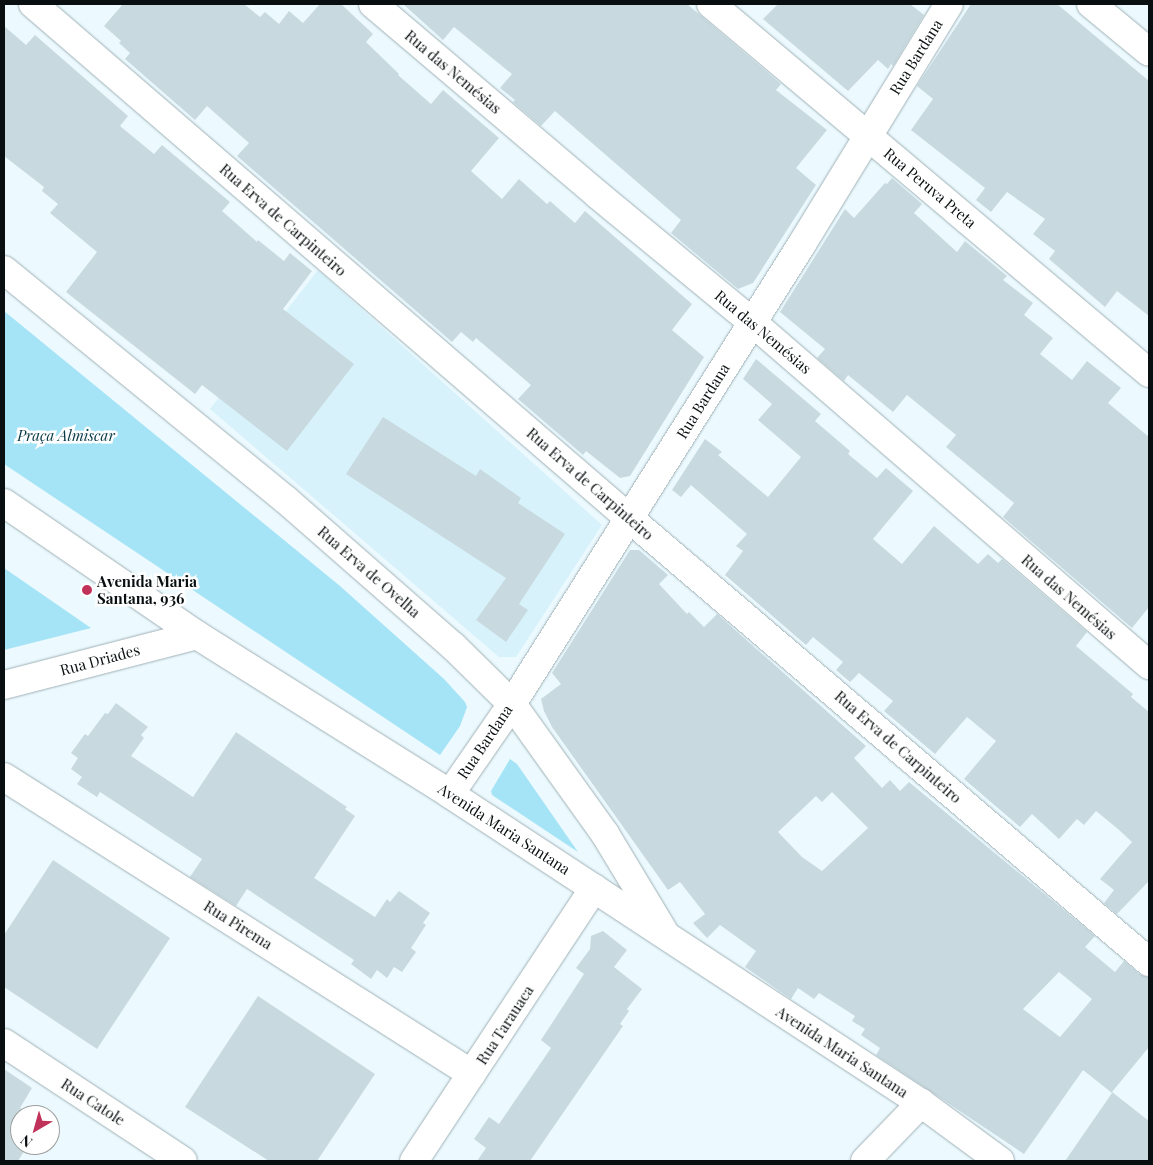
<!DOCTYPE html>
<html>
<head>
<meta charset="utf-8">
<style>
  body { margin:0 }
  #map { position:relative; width:1153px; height:1165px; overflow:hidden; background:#ecfaff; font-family:"Playfair Display",serif }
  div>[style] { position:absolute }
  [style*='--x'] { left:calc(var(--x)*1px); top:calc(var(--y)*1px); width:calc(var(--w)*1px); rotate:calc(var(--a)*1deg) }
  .built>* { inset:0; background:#d7f2fb }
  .green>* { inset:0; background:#a5e3f6 }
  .building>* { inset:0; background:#c8dadf }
  .roads { filter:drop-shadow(0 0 1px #9fb0b5) drop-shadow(0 0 1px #9fb0b5) }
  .minor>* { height:28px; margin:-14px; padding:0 14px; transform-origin:14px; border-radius:14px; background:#fff }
  .dots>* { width:14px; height:14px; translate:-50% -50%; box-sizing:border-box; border:2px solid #fff; border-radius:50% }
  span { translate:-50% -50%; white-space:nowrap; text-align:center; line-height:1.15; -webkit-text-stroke:5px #fff; paint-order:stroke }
  .street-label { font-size:15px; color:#090f10 }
  .park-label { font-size:15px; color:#073945; font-style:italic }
  .poi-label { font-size:15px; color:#090f10; font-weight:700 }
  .left { translate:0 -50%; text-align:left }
  .frame { position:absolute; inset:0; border:5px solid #090f10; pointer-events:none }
  .north { position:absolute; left:10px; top:1105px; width:50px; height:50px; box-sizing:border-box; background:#fff; border:1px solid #9d9f9f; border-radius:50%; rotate:218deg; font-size:14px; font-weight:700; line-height:20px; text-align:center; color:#090f10 }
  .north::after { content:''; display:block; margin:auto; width:18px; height:22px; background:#c1325b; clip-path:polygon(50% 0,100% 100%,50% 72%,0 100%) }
</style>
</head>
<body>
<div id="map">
  <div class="built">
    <div style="clip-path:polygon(318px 270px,602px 525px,516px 657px,499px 657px,210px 409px)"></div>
  </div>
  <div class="green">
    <div style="clip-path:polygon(4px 311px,340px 586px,444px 679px,465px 702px,467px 707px,460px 726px,440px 755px,4px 464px)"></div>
    <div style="clip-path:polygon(4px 568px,91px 628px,4px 650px)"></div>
    <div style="clip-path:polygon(510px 759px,517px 764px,578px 852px,492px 795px,491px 791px)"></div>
  </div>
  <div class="building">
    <div style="clip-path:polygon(123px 4px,244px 4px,260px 17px,265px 12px,279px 24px,289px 11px,303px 23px,320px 4px,341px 4px,373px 34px,366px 42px,399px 74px,398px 75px,431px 104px,443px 90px,499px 138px,471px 171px,502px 199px,519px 179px,547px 204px,550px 201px,575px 223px,585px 211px,692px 304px,672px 330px,704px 357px,630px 476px,620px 478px,586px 451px,583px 455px,518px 399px,531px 385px,476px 338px,473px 342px,461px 332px,452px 342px,237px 156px,249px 143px,207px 106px,195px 120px,125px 59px,130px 53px,119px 43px,121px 41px,104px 26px)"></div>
    <div style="clip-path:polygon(403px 4px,687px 4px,781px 84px,776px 90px,827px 130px,796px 168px,816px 185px,753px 283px,738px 289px,671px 233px,681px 220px,555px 111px,541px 126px,513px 102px,515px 100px,500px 88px,512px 74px,454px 27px,443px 40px)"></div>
    <div style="clip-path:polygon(778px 4px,910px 4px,924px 15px,893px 66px,891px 64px,888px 69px,878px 60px,848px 91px,763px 19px)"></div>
    <div style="clip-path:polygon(971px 4px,1057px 4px,1149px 81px,1149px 316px,1117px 291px,1105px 307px,1049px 259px,1055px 251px,1033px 234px,1045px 219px,1007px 192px,991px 212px,976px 200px,985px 188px,911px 130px,933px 99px,917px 86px)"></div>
    <div style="clip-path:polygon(4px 26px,26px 45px,35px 35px,128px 116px,120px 126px,154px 154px,162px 145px,230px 202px,222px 211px,257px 242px,258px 240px,284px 261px,290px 253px,312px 271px,283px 309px,354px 364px,287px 451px,202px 385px,195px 394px,66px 292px,97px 252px,50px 213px,58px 204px,42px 191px,44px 187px,4px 156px)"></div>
    <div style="clip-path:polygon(892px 178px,922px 204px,914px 213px,957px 252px,965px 241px,1007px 276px,1003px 280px,1033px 303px,1024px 315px,1053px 338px,1040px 354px,1072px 380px,1087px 361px,1121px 388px,1108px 403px,1149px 437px,1149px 607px,1132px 628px,1003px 517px,1014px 503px,946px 447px,956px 435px,907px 395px,893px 412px,848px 375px,844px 381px,817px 358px,825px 349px,780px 312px,845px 209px,854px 218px,885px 183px,887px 184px)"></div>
    <div style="clip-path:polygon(756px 359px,821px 414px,815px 421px,850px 451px,848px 454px,877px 478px,886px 468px,913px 491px,873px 539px,902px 564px,934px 526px,978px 564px,988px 554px,998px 563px,1002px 559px,1087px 632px,1076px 646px,1133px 694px,1131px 697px,1149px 712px,1149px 881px,1117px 914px,1104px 903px,1114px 890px,1100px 879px,1132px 842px,1118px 829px,1096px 811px,1084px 825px,1077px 819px,1059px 839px,1032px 814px,1020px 827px,964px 779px,996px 741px,967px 717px,935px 754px,884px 711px,893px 701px,859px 673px,850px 682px,836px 670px,843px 662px,813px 637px,806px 645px,725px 575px,743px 551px,736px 546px,747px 534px,691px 485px,681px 497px,672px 490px,705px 439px,722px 452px,718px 455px,768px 497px,801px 457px,758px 420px,772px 404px,743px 379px)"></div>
    <div style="clip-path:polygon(383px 417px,476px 476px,480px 469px,521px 498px,518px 503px,565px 534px,519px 604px,528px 610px,506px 642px,476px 620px,506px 578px,346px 474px)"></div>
    <div style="clip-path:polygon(evenodd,630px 550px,639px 550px,668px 575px,659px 584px,687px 614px,689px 612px,704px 627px,717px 614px,866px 746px,854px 758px,882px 788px,890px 780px,900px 791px,909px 782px,1095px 936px,1085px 947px,1115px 972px,1124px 961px,1139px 974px,1149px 977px,1149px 1047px,1112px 1092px,1149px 1121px,1149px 1161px,1065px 1161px,1112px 1093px,1083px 1070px,1024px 1154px,876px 1055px,880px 1048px,861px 1035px,865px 1029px,852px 1021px,855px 1016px,819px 993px,814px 999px,798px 988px,791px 999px,745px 967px,756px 951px,720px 925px,707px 938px,693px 923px,705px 914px,680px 882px,668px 890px,552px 727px,544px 711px,541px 699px,561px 684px,552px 673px,630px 550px,832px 792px,868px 828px,822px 871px,802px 857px,778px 832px,816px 796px,822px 802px,832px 792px,630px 550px,1059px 972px,1092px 999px,1060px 1037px,1023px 1009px,1059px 972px)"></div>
    <div style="clip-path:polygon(116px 703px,148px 727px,141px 735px,144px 738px,131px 756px,193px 797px,236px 732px,347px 807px,345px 809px,355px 816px,314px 878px,375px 917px,387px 899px,390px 902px,399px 891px,430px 913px,423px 923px,426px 925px,411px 948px,416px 952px,402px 972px,394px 967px,387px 978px,377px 970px,371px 979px,351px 964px,354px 960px,247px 889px,236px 906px,190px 877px,202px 859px,100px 792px,97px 797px,77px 784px,82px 777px,71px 769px,78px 758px,71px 753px,85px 734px,88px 736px,105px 713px,108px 714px)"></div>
    <div style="clip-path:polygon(53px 860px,170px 938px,97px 1049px,4px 987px,4px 935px)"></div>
    <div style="clip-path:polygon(603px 931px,627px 950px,614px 967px,642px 989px,627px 1009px,629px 1011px,620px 1024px,623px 1026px,530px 1161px,477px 1161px,486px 1148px,474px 1139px,489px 1117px,499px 1124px,551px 1048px,541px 1040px,584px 974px,576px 968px,590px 949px,591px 936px)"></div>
    <div style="clip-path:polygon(258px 996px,375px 1074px,317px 1161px,269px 1161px,185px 1107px)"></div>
    <div style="clip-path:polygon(4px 1069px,32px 1088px,20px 1108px,31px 1115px,20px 1115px,20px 1145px,28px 1145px,18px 1161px,4px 1161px)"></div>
  </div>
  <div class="roads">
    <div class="minor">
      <div style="--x:33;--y:4;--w:787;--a:40.78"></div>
      <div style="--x:629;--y:518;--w:684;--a:40.49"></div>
      <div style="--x:373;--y:4;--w:295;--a:40.3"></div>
      <div style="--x:598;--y:195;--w:200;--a:39.5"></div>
      <div style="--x:752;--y:322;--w:525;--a:40.83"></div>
      <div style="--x:711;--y:4;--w:573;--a:40.11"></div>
      <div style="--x:1091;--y:4;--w:75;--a:39.6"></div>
      <div style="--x:4;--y:270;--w:364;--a:39.2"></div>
      <div style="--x:286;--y:500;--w:222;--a:41.2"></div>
      <div style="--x:453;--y:646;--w:83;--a:44.5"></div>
      <div style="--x:512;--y:704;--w:160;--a:54.4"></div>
      <div style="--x:605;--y:834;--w:112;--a:58.9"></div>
      <div style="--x:4;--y:503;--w:234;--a:34.4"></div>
      <div style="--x:197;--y:635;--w:299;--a:32.1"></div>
      <div style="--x:450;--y:794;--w:563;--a:33.27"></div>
      <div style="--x:921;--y:1103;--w:98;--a:36.3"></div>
      <div style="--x:4;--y:685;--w:199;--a:-14.5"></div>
      <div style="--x:4;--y:777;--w:554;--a:32.4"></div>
      <div style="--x:450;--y:794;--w:109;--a:-55.4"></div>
      <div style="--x:512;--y:704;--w:544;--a:-57.77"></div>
      <div style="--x:802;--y:244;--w:281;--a:-58.5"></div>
      <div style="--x:4;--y:1043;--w:214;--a:33.4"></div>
      <div style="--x:414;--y:1161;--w:327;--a:-56.6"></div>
      <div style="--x:865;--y:1161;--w:81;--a:-46"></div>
    </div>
  </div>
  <div class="dots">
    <div style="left:87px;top:590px;background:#c1325b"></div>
  </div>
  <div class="street-label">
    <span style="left:916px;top:57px;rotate:-58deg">Rua Bardana</span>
    <span style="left:453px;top:72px;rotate:40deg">Rua das Nemésias</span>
    <span style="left:930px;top:188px;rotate:40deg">Rua Peruva Preta</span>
    <span style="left:283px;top:220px;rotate:41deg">Rua Erva de Carpinteiro</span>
    <span style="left:763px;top:332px;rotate:40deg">Rua das Nemésias</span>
    <span style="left:703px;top:401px;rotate:-58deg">Rua Bardana</span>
    <span style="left:590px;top:484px;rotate:41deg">Rua Erva de Carpinteiro</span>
    <span style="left:369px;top:572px;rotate:41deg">Rua Erva de Ovelha</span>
    <span style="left:1069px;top:597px;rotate:41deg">Rua das Nemésias</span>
    <span style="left:100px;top:660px;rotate:-15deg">Rua Driades</span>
    <span style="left:485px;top:742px;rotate:-56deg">Rua Bardana</span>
    <span style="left:898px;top:747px;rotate:41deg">Rua Erva de Carpinteiro</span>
    <span style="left:504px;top:829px;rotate:33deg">Avenida Maria Santana</span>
    <span style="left:238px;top:925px;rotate:32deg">Rua Pirema</span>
    <span style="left:505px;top:1025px;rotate:-57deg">Rua Tarauaca</span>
    <span style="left:842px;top:1052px;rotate:33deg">Avenida Maria Santana</span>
    <span style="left:93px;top:1102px;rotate:33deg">Rua Catole</span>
  </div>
  <div class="park-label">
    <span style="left:66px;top:436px">Praça Almiscar</span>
  </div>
  <div class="poi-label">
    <span class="left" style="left:97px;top:590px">Avenida Maria<br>Santana, 936</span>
  </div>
  <div class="frame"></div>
  <div class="north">N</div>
</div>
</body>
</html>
